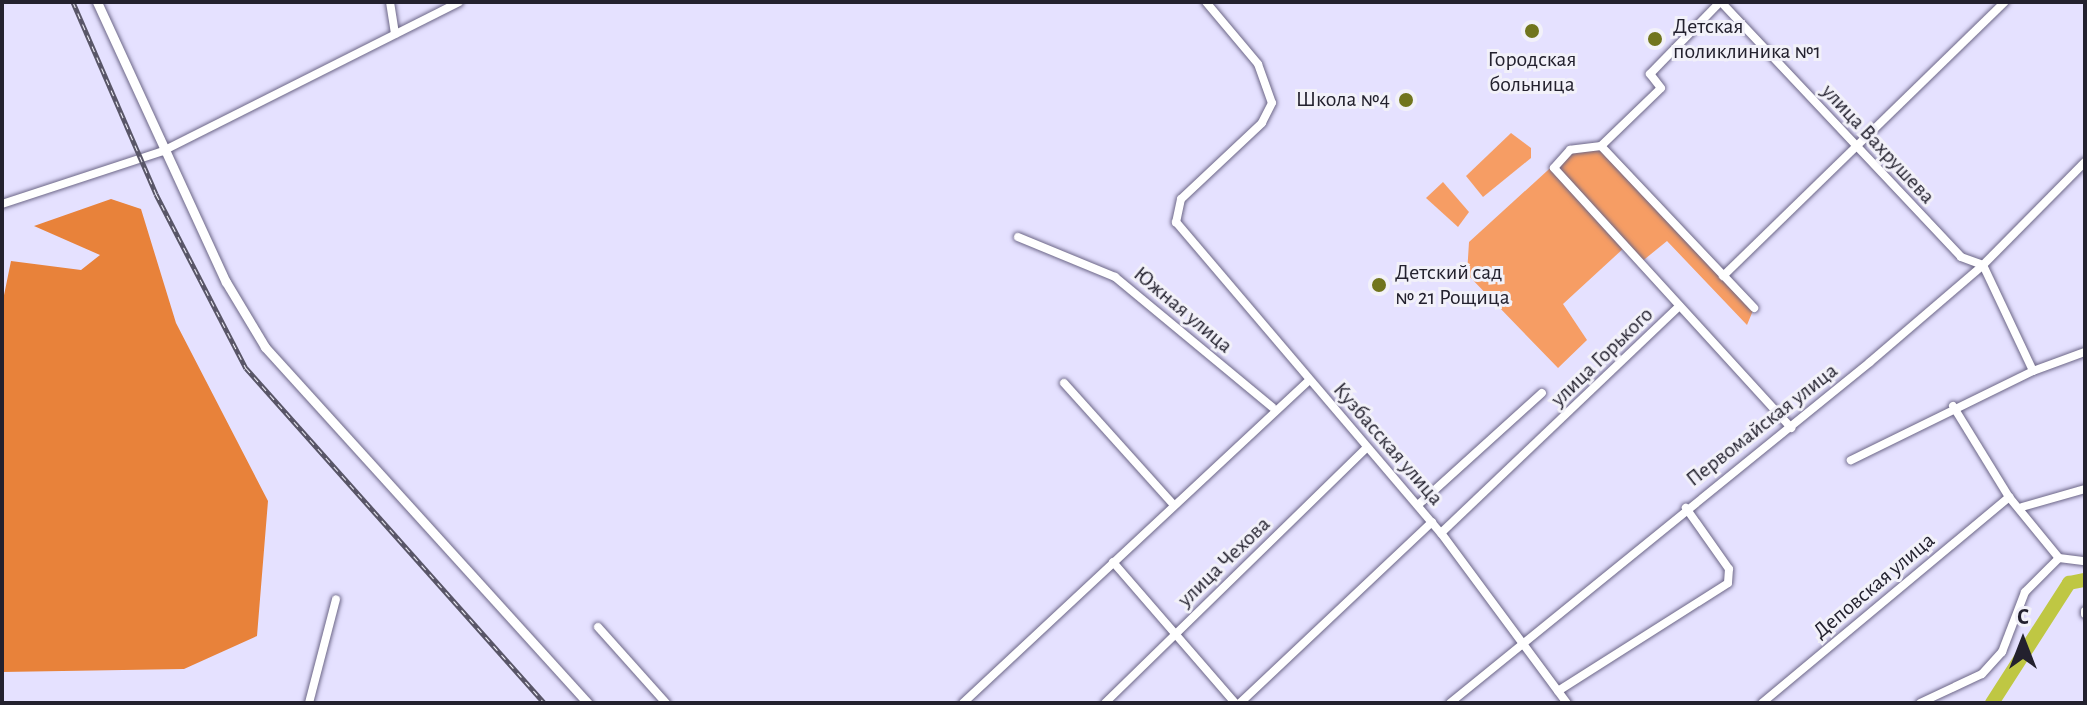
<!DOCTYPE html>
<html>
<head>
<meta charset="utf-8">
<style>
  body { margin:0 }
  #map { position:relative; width:2087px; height:705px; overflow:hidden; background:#e5e1ff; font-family:"Alegreya Sans",sans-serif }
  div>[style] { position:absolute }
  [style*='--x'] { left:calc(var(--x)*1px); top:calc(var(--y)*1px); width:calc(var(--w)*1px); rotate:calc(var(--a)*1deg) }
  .green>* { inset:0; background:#f69d64 }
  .forest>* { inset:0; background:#e8823a }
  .river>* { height:14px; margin:-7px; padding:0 7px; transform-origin:7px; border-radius:7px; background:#bfc743 }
  .roads { filter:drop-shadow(0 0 2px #6c6687) drop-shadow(0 0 2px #6c6687) }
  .minor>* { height:8px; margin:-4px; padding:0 4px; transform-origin:4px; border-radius:4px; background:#fff }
  .tertiary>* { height:9px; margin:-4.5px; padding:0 4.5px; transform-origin:4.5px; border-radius:4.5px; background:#fff }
  .rail>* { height:5px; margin-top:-2.5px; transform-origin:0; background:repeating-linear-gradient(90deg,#f2f1f9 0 6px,#595668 0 12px); box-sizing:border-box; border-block:2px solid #595668 }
  .dots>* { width:22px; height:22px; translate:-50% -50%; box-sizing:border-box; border:4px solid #f2f1f9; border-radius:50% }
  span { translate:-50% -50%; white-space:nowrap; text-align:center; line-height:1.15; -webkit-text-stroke:6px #f2f1f9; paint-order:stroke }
  .poi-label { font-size:22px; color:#23212e }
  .left { translate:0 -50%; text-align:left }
  .right { translate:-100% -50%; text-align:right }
  .street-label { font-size:22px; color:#23212e }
  .frame { position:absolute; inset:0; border:4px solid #23212e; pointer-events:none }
  .north { position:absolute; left:1983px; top:601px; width:80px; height:80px; -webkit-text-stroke:6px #f2f1f9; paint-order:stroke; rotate:0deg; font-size:22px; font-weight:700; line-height:32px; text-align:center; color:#23212e }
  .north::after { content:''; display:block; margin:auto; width:28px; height:36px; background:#23212e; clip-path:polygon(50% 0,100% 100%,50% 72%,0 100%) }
</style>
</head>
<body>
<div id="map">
  <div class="green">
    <div style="clip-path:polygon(1511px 133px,1531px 148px,1531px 158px,1483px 197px,1466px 176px)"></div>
    <div style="clip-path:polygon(1601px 146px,1754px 308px,1747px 325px,1667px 241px,1640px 263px,1625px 247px,1563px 304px,1587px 340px,1558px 368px,1467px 274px,1469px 242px,1570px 150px)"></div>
    <div style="clip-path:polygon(1443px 182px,1469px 212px,1458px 227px,1426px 198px)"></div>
  </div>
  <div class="forest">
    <div style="clip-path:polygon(111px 199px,141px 209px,176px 323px,268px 501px,257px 636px,184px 669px,2px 672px,2px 305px,11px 261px,81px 270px,100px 255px,34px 226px)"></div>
  </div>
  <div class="river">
    <div style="--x:1992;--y:703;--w:143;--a:-57.3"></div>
    <div style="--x:2069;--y:583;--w:16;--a:-11"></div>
  </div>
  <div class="roads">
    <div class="minor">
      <div style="--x:390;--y:2;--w:32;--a:81"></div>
      <div style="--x:1206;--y:2;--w:81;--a:50"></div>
      <div style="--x:1258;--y:64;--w:41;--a:70.3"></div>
      <div style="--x:1272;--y:103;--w:22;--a:117"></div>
      <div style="--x:1262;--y:123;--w:111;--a:136.8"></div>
      <div style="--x:1181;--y:199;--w:24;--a:102"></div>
      <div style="--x:1176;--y:222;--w:409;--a:49.6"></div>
      <div style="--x:1441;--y:533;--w:212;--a:53.5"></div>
      <div style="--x:1721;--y:2;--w:350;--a:46.7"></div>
      <div style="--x:1961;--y:257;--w:23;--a:20"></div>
      <div style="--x:1983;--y:265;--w:117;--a:64.7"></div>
      <div style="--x:2033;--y:371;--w:203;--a:153.9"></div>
      <div style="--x:1601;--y:146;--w:31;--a:173"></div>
      <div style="--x:1570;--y:150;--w:24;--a:132"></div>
      <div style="--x:1554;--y:168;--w:352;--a:47.6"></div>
      <div style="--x:1601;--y:146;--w:223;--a:46.6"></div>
      <div style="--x:1601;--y:146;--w:83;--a:-44"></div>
      <div style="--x:1661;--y:88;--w:18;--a:-128"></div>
      <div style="--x:1650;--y:74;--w:100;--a:-45.8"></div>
      <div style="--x:2;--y:204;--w:169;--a:-18.2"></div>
      <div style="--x:163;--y:151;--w:331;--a:-26.7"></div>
      <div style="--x:1018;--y:237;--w:105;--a:22.4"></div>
      <div style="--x:1115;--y:277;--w:204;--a:39.6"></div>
      <div style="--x:1723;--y:276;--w:393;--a:-44.2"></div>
      <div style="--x:2033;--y:371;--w:55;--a:-20.1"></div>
      <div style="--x:1064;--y:383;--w:163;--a:48"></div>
      <div style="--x:1953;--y:406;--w:107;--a:58.4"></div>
      <div style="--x:2009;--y:497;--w:79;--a:50.7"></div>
      <div style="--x:1418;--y:505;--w:167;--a:-42.1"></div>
      <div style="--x:2022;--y:507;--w:66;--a:-15.9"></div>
      <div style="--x:1441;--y:533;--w:329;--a:-43.6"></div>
      <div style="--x:2059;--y:558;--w:26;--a:7"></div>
      <div style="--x:1113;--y:562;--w:186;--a:49.1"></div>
      <div style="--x:2085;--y:611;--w:3;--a:90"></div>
      <div style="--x:598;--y:627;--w:102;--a:48.2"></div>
      <div style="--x:1558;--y:691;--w:201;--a:-32.4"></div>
      <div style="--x:1728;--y:583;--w:14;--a:-86"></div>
      <div style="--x:1729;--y:569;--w:75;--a:-125.2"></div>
      <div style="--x:309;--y:703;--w:107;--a:-75.4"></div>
      <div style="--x:963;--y:703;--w:472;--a:-43"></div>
      <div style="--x:1105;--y:703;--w:366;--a:-44.3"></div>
      <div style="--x:1240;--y:703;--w:264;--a:-43.3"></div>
      <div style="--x:1450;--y:703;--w:541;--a:-39.07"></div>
      <div style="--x:1870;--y:362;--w:149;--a:-40.6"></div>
      <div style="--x:1983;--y:265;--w:145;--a:-45.3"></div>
      <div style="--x:1762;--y:703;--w:322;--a:-39.8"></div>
      <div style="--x:1920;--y:703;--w:68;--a:-25.1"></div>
      <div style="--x:1982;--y:674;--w:30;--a:-48"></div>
      <div style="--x:2002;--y:652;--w:64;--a:-69"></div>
      <div style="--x:2025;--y:592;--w:48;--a:-45"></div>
    </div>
    <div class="tertiary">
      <div style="--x:97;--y:2;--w:308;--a:65.3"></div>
      <div style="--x:226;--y:282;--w:76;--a:59"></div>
      <div style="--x:265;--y:347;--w:481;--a:47.8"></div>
    </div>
  </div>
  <div class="rail">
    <div style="--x:73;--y:2;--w:209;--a:66.6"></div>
    <div style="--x:156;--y:194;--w:196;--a:62.7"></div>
    <div style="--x:246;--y:368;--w:448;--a:48.3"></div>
  </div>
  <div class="dots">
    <div style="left:1532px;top:31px;background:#71751d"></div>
    <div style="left:1655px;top:39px;background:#71751d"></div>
    <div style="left:1406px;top:100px;background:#71751d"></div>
    <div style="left:1379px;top:285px;background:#71751d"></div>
  </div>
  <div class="poi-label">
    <span class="left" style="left:1673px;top:39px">Детская<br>поликлиника №1</span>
    <span style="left:1532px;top:72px">Городская<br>больница</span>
    <span class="right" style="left:1390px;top:100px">Школа №4</span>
    <span class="left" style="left:1395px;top:285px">Детский сад<br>№ 21 Рощица</span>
  </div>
  <div class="street-label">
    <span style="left:1878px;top:144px;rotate:47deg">улица Вахрушева</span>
    <span style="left:1183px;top:310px;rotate:40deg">Южная улица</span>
    <span style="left:1602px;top:357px;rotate:-44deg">улица Горького</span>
    <span style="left:1762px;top:425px;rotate:-38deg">Первомайская улица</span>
    <span style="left:1388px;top:444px;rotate:49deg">Кузбасская улица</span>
    <span style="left:1224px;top:562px;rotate:-44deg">улица Чехова</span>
    <span style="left:1874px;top:586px;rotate:-40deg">Деповская улица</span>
  </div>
  <div class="frame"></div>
  <div class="north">С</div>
</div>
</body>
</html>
